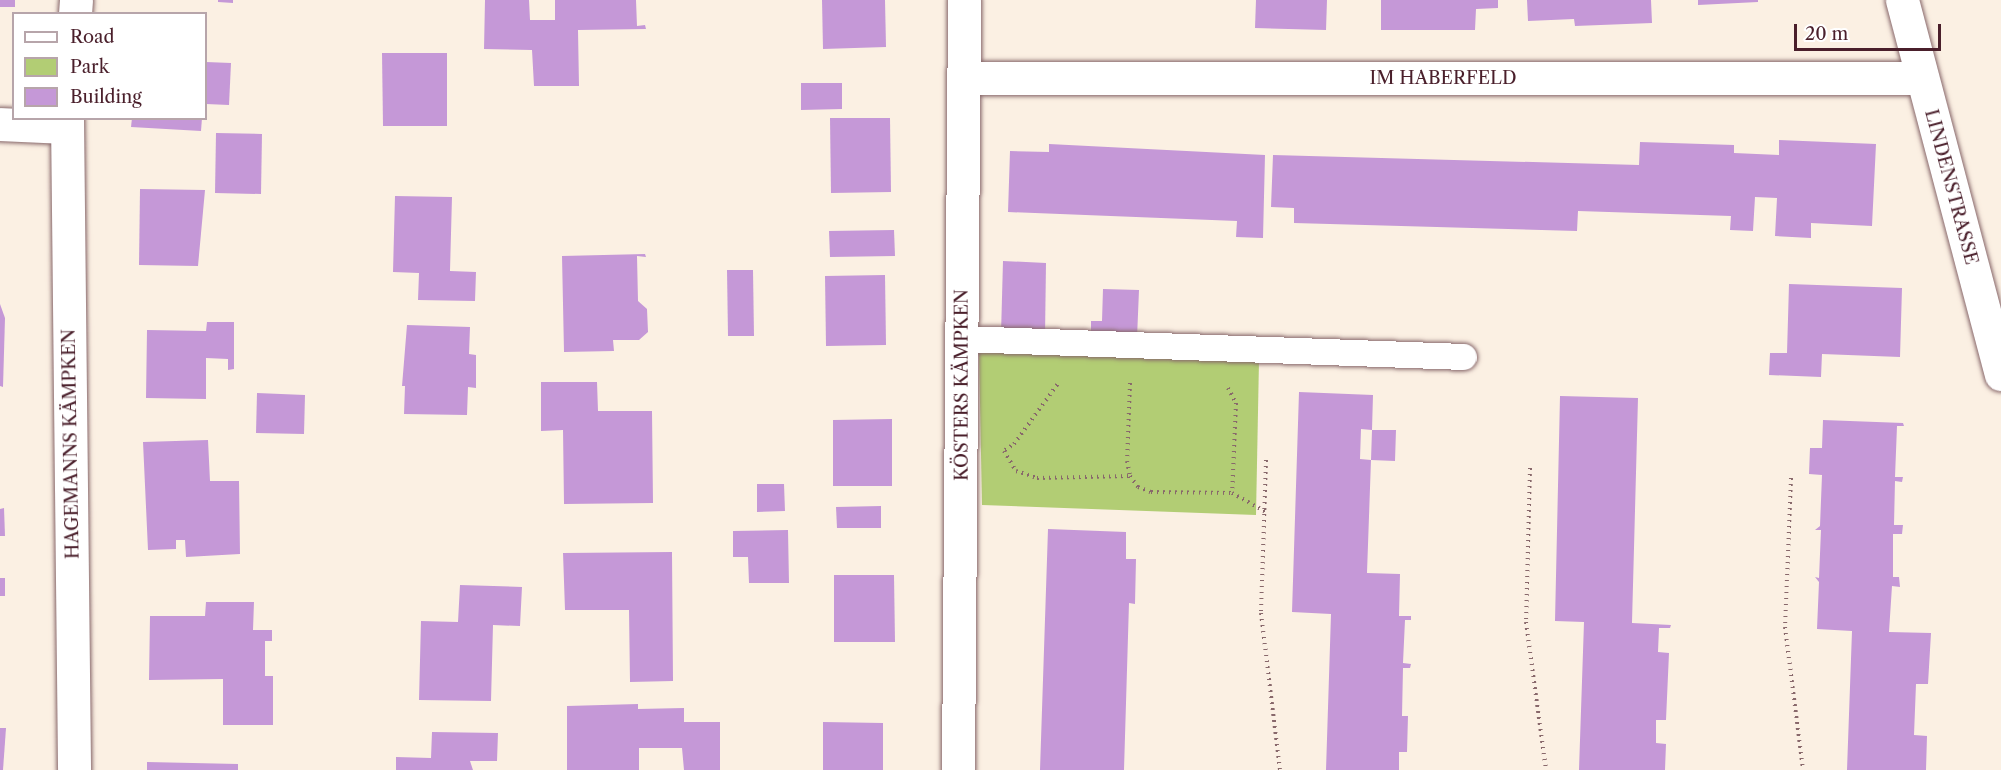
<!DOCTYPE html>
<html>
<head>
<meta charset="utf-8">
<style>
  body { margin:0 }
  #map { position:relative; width:2001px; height:770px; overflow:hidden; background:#fbf0e3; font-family:"Libre Caslon Text",serif }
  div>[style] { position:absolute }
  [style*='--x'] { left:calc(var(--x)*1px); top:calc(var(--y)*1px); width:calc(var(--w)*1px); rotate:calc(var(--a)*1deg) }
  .green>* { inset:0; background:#b2cd74 }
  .building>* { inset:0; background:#c598d7 }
  .path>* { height:4px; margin-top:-2px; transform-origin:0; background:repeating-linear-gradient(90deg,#88686b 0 1.5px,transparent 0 6px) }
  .roads { filter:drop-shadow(0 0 2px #88686b) drop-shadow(0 0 2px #88686b) }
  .lane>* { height:26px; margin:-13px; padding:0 13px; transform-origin:13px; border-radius:13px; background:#fff }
  .street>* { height:33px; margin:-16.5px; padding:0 16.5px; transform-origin:16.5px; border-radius:16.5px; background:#fff }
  span { translate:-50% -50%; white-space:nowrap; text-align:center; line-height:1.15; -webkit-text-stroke:6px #fff; paint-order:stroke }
  .street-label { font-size:18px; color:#4a1f2b }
  .legend { position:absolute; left:12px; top:12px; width:195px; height:108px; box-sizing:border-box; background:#fff; border:2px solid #b7a5aa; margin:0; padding:8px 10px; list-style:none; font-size:18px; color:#4a1f2b }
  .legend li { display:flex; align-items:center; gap:12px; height:30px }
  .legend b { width:30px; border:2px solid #b7a5aa }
  .scale { position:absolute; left:1794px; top:24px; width:147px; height:27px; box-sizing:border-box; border:3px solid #4a1f2b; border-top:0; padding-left:8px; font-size:18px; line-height:21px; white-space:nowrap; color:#4a1f2b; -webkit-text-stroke:4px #fff; paint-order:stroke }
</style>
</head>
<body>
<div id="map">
  <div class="green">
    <div style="clip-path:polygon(979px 351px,1259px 360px,1256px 515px,982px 505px)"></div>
  </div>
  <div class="building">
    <div style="clip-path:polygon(0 0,15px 0,15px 7px,0 7px)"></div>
    <div style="clip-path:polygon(218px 0,233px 0,233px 3px,218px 2px)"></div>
    <div style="clip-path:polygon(485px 0,529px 0,530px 20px,555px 20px,555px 0,636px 0,637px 26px,645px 25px,646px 29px,578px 30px,579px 86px,534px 86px,532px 50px,484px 49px)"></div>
    <div style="clip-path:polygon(822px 0,885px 0,886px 47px,823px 49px)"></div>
    <div style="clip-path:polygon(1256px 0,1327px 0,1326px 30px,1255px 28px)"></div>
    <div style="clip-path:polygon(1381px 0,1498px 0,1498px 8px,1476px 9px,1475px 30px,1381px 30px)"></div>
    <div style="clip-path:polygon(1527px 0,1651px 0,1652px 23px,1575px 26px,1574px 19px,1528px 21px)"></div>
    <div style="clip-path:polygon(1698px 0,1758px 0,1758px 2px,1698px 5px)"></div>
    <div style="clip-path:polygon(382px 53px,447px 53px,447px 126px,383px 126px)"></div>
    <div style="clip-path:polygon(206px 62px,231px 63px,229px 105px,206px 104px)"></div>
    <div style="clip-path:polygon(801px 83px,842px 83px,842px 109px,801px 110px)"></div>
    <div style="clip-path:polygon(132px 118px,202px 118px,201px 131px,131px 127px)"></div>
    <div style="clip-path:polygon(830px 118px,890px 118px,891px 192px,831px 193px)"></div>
    <div style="clip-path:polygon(216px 133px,262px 134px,261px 194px,215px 193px)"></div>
    <div style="clip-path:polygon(1779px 140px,1876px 144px,1872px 226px,1811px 223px,1811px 238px,1775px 236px,1777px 198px,1755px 197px,1753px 231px,1730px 230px,1731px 216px,1578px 211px,1577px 231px,1294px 223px,1294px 208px,1271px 207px,1273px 155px,1639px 165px,1640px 142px,1734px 145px,1734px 153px,1779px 155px)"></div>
    <div style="clip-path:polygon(1049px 144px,1265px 155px,1263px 238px,1236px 237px,1237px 221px,1008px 212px,1010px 151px,1049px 152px)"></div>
    <div style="clip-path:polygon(140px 189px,205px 190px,198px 266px,139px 265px)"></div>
    <div style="clip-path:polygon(395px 196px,452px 197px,450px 271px,476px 272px,475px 301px,418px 300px,419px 273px,393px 272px)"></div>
    <div style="clip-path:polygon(894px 230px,895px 256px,830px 257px,829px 231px)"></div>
    <div style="clip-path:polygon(645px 254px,646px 257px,637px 256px,638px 301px,647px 309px,648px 332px,639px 340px,613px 340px,614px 351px,564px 352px,562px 256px)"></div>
    <div style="clip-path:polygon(1003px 261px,1046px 263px,1045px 336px,1001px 334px)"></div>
    <div style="clip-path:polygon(727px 270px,753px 270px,754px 336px,728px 336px)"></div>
    <div style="clip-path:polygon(885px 275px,886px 345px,826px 346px,825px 276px)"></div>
    <div style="clip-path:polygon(1789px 284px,1902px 288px,1900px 357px,1822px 354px,1821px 377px,1769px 375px,1770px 353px,1787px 353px)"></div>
    <div style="clip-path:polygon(1103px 289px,1139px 290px,1137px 338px,1091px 337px,1091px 321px,1102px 321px)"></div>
    <div style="clip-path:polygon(0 304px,5px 318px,3px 387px,0 386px)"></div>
    <div style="clip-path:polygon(207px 322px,234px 322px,234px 369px,228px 370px,228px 359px,206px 358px,206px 399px,146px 398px,147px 330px,206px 331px)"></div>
    <div style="clip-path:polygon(407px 325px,470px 327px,469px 354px,476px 355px,476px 388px,468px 387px,467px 415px,404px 414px,405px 386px,402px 386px)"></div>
    <div style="clip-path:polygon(541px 382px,597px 382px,598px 411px,652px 411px,653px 503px,564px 504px,563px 430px,541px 431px)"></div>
    <div style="clip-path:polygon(1299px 392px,1373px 395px,1372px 430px,1361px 429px,1360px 459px,1371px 460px,1372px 430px,1396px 430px,1395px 461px,1371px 460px,1367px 573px,1400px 574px,1399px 616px,1411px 616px,1411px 620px,1405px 620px,1403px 663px,1411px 664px,1410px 668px,1403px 668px,1402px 716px,1408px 716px,1407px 752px,1399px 752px,1399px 770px,1326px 770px,1331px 614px,1292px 612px)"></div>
    <div style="clip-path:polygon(257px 393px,305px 395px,304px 434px,256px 433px)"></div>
    <div style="clip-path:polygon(1560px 396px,1638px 398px,1632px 623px,1671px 625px,1670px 628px,1659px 628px,1658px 652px,1669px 653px,1666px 720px,1656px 720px,1656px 743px,1666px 744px,1665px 770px,1579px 770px,1584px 622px,1555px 621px)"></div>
    <div style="clip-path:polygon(892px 419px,892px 486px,833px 486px,833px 420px)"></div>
    <div style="clip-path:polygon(1823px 420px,1903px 423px,1904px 426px,1897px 426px,1895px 477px,1903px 477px,1902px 482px,1895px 481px,1894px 525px,1903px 525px,1902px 534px,1893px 534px,1893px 577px,1899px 577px,1900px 587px,1892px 586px,1889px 632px,1931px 633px,1928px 684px,1916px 684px,1914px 735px,1927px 736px,1926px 770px,1847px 770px,1852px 631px,1817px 629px,1819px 582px,1815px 577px,1819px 578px,1821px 530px,1815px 530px,1820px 526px,1822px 475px,1809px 474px,1810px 448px,1822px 448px)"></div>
    <div style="clip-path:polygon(208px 440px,210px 481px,239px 481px,240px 554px,186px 557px,185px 540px,176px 540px,176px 549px,148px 550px,143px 442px)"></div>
    <div style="clip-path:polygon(757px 484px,784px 484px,785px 511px,757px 512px)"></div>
    <div style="clip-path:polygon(881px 506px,881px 528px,837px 528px,836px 507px)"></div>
    <div style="clip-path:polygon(4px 508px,5px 536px,0 536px,0 509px)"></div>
    <div style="clip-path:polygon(1048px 529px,1126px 532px,1126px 559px,1136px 559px,1135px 604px,1129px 603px,1124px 770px,1040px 770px)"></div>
    <div style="clip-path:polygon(788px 530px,789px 583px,749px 583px,748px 557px,733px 557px,733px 531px)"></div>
    <div style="clip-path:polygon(672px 552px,673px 681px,630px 682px,629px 610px,565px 610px,563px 553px)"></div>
    <div style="clip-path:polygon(834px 575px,894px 575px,895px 642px,834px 642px)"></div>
    <div style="clip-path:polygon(0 578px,5px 578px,5px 596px,0 596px)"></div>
    <div style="clip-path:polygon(460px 585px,522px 587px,520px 626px,493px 625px,491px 701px,419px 700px,421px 621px,458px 622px)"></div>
    <div style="clip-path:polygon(206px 602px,254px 602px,253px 630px,272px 630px,272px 641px,265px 641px,265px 676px,273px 676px,273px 725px,223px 725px,223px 679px,149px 680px,150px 616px,205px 616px)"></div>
    <div style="clip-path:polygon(638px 704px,638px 709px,684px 708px,684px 722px,720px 722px,720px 770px,684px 770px,682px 748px,639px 748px,639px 770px,567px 770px,567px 706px)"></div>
    <div style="clip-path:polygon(823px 722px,883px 723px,883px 770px,823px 770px)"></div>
    <div style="clip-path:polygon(0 728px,6px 728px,3px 770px,0 770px)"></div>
    <div style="clip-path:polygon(432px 732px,498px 733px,497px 761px,470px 761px,473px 770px,396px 770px,396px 757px,431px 758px)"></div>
    <div style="clip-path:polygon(147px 762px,238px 764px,238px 770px,147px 770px)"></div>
  </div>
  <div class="path">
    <div style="--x:1130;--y:383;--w:78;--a:92.2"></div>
    <div style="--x:1127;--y:461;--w:15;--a:79"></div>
    <div style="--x:1130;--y:476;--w:14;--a:54"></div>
    <div style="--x:1138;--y:487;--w:14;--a:21"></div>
    <div style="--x:1151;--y:492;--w:81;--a:0.7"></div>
    <div style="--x:1232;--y:493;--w:38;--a:29"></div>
    <div style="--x:1228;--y:388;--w:17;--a:62"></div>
    <div style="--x:1236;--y:403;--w:90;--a:92.5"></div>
    <div style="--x:1005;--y:450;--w:11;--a:-34"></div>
    <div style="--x:1014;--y:444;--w:77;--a:-54"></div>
    <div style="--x:1004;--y:451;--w:23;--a:59"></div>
    <div style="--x:1016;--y:471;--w:22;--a:18"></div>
    <div style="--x:1037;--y:478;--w:93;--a:-1.2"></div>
    <div style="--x:1266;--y:460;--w:153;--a:91.9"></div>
    <div style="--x:1261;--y:613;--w:158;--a:83.1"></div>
    <div style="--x:1530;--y:468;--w:154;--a:91.5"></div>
    <div style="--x:1526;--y:622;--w:149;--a:82.3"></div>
    <div style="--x:1791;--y:478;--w:149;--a:92.3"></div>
    <div style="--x:1785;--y:627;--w:144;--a:82.8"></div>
  </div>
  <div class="roads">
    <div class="lane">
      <div style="--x:962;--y:339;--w:502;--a:2.05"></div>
    </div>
    <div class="street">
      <div style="--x:1902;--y:0;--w:387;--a:75.2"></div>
      <div style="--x:75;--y:14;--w:14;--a:-86"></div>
      <div style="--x:965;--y:78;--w:957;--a:0"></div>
      <div style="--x:67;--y:118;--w:652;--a:89.38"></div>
      <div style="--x:0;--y:124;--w:66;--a:2.6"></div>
      <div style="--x:958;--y:770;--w:770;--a:-89.55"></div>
    </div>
  </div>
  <div class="street-label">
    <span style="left:1443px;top:78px">IM HABERFELD</span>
    <span style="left:1951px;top:187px;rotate:75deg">LINDENSTRASSE</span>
    <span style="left:962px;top:385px;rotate:-90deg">KÖSTERS KÄMPKEN</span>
    <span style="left:71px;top:444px;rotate:-91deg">HAGEMANNS KÄMPKEN</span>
  </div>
  <ul class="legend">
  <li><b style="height:8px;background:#fff"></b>Road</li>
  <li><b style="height:16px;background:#b2cd74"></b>Park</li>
  <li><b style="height:16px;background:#c598d7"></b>Building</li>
  </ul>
  <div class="scale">20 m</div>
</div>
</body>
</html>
